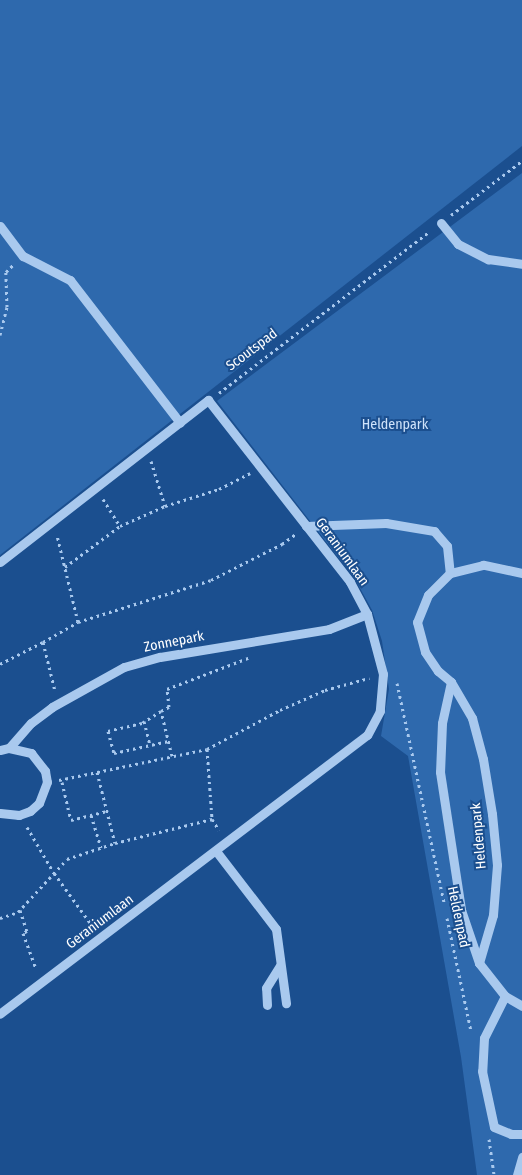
<!DOCTYPE html>
<html>
<head>
<meta charset="utf-8">
<style>
  body { margin:0 }
  #map { position:relative; width:522px; height:1175px; overflow:hidden; background:#1b4f8f; font-family:"Fira Sans Condensed",sans-serif }
  div>[style] { position:absolute }
  [style*='--x'] { left:calc(var(--x)*1px); top:calc(var(--y)*1px); width:calc(var(--w)*1px); rotate:calc(var(--a)*1deg) }
  .green>* { inset:0; background:#2e69ad }
  .path>* { height:3px; margin-top:-1.5px; transform-origin:0; background:repeating-linear-gradient(90deg,#a9c9ee 0 2.5px,transparent 0 6.5px) }
  .minor>* { height:9px; margin:-4.5px; padding:0 4.5px; transform-origin:4.5px; border-radius:4.5px; background:#a9c9ee }
  span { translate:-50% -50%; white-space:nowrap; text-align:center; line-height:1.15; -webkit-text-stroke:4px #1b4f8f; paint-order:stroke }
  .street-label { font-size:14px; color:#fff }
  .park-label { font-size:14px; color:#cfe3fa }
</style>
</head>
<body>
<div id="map">
  <div class="green">
    <div style="clip-path:polygon(0 0,522px 0,522px 146px,0 555px)"></div>
    <div style="clip-path:polygon(522px 173px,522px 1175px,477px 1175px,461px 1057px,408px 756px,381px 736px,389px 689px,382px 641px,372px 610px,355px 579px,217px 401px)"></div>
  </div>
  <div class="path">
    <div style="--x:451;--y:215;--w:89;--a:-37.3"></div>
    <div style="--x:0;--y:335;--w:29;--a:-76"></div>
    <div style="--x:7;--y:307;--w:35;--a:-92"></div>
    <div style="--x:6;--y:272;--w:10;--a:-45"></div>
    <div style="--x:219;--y:393;--w:266;--a:-37.5"></div>
    <div style="--x:151;--y:461;--w:47;--a:72.7"></div>
    <div style="--x:103;--y:499;--w:32;--a:58"></div>
    <div style="--x:65;--y:567;--w:69;--a:-36.7"></div>
    <div style="--x:120;--y:526;--w:49;--a:-24"></div>
    <div style="--x:165;--y:506;--w:57;--a:-17.5"></div>
    <div style="--x:219;--y:489;--w:35;--a:-27"></div>
    <div style="--x:78;--y:622;--w:139;--a:-17.5"></div>
    <div style="--x:211;--y:580;--w:80;--a:-26.9"></div>
    <div style="--x:282;--y:544;--w:17;--a:-36"></div>
    <div style="--x:43;--y:642;--w:40;--a:-29.7"></div>
    <div style="--x:78;--y:622;--w:89;--a:-103.6"></div>
    <div style="--x:0;--y:664;--w:48;--a:-27.1"></div>
    <div style="--x:43;--y:642;--w:50;--a:76.2"></div>
    <div style="--x:397;--y:683;--w:224;--a:77.9"></div>
    <div style="--x:161;--y:711;--w:22;--a:148"></div>
    <div style="--x:142;--y:723;--w:35;--a:167"></div>
    <div style="--x:108;--y:731;--w:23;--a:75"></div>
    <div style="--x:114;--y:753;--w:56;--a:-12.3"></div>
    <div style="--x:144;--y:721;--w:25;--a:76"></div>
    <div style="--x:207;--y:749;--w:70;--a:85.9"></div>
    <div style="--x:212;--y:819;--w:13;--a:58"></div>
    <div style="--x:172;--y:756;--w:46;--a:-103.7"></div>
    <div style="--x:161;--y:711;--w:9;--a:-27"></div>
    <div style="--x:169;--y:707;--w:18;--a:-96"></div>
    <div style="--x:167;--y:689;--w:87;--a:-20.9"></div>
    <div style="--x:97;--y:772;--w:73;--a:75.8"></div>
    <div style="--x:59;--y:780;--w:151;--a:-11.8"></div>
    <div style="--x:207;--y:749;--w:83;--a:-28.1"></div>
    <div style="--x:280;--y:710;--w:49;--a:-24"></div>
    <div style="--x:325;--y:690;--w:46;--a:-15.3"></div>
    <div style="--x:62;--y:782;--w:39;--a:77"></div>
    <div style="--x:71;--y:820;--w:37;--a:-14"></div>
    <div style="--x:91;--y:815;--w:34;--a:73"></div>
    <div style="--x:27;--y:827;--w:53;--a:59.6"></div>
    <div style="--x:54;--y:873;--w:68;--a:54"></div>
    <div style="--x:20;--y:910;--w:22;--a:72"></div>
    <div style="--x:27;--y:931;--w:4;--a:153"></div>
    <div style="--x:23;--y:933;--w:38;--a:70"></div>
    <div style="--x:0;--y:918;--w:19;--a:-18"></div>
    <div style="--x:18;--y:912;--w:72;--a:-47.2"></div>
    <div style="--x:67;--y:859;--w:51;--a:-18.4"></div>
    <div style="--x:115;--y:843;--w:100;--a:-13.9"></div>
    <div style="--x:447;--y:918;--w:116;--a:78"></div>
    <div style="--x:489;--y:1139;--w:36;--a:82"></div>
  </div>
  <div class="minor">
    <div style="--x:441;--y:223;--w:27;--a:51"></div>
    <div style="--x:458;--y:244;--w:34;--a:27"></div>
    <div style="--x:488;--y:259;--w:34;--a:8"></div>
    <div style="--x:0;--y:226;--w:38;--a:53"></div>
    <div style="--x:23;--y:256;--w:53;--a:27.1"></div>
    <div style="--x:70;--y:280;--w:180;--a:52.4"></div>
    <div style="--x:306;--y:526;--w:80;--a:-2.1"></div>
    <div style="--x:386;--y:523;--w:49;--a:9.5"></div>
    <div style="--x:434;--y:531;--w:20;--a:49"></div>
    <div style="--x:447;--y:546;--w:27;--a:84"></div>
    <div style="--x:0;--y:562;--w:264;--a:-37.9"></div>
    <div style="--x:208;--y:400;--w:231;--a:52"></div>
    <div style="--x:350;--y:582;--w:36;--a:62"></div>
    <div style="--x:367;--y:614;--w:62;--a:75.1"></div>
    <div style="--x:383;--y:674;--w:37;--a:95"></div>
    <div style="--x:380;--y:711;--w:27;--a:118"></div>
    <div style="--x:367;--y:735;--w:461;--a:142.8"></div>
    <div style="--x:522;--y:573;--w:40;--a:-168"></div>
    <div style="--x:483;--y:565;--w:34;--a:166"></div>
    <div style="--x:450;--y:573;--w:31;--a:135"></div>
    <div style="--x:428;--y:595;--w:29;--a:112"></div>
    <div style="--x:417;--y:622;--w:31;--a:75"></div>
    <div style="--x:425;--y:652;--w:23;--a:56"></div>
    <div style="--x:438;--y:671;--w:17;--a:40"></div>
    <div style="--x:451;--y:682;--w:42;--a:102.4"></div>
    <div style="--x:442;--y:723;--w:49;--a:92.3"></div>
    <div style="--x:440;--y:772;--w:140;--a:81.3"></div>
    <div style="--x:461;--y:910;--w:56;--a:71.2"></div>
    <div style="--x:479;--y:963;--w:42;--a:51.8"></div>
    <div style="--x:505;--y:996;--w:20;--a:30"></div>
    <div style="--x:451;--y:682;--w:42;--a:59.7"></div>
    <div style="--x:472;--y:718;--w:42;--a:75"></div>
    <div style="--x:483;--y:759;--w:56;--a:80.7"></div>
    <div style="--x:492;--y:814;--w:51;--a:84.4"></div>
    <div style="--x:497;--y:865;--w:50;--a:94.6"></div>
    <div style="--x:493;--y:915;--w:50;--a:106.3"></div>
    <div style="--x:9;--y:748;--w:33;--a:-49"></div>
    <div style="--x:31;--y:723;--w:26;--a:-37"></div>
    <div style="--x:52;--y:707;--w:82;--a:-29.1"></div>
    <div style="--x:124;--y:667;--w:37;--a:-16"></div>
    <div style="--x:160;--y:657;--w:171;--a:-9.4"></div>
    <div style="--x:329;--y:629;--w:41;--a:-21.5"></div>
    <div style="--x:0;--y:750;--w:9;--a:-13"></div>
    <div style="--x:9;--y:748;--w:23;--a:13"></div>
    <div style="--x:31;--y:753;--w:23;--a:52"></div>
    <div style="--x:45;--y:771;--w:11;--a:80"></div>
    <div style="--x:47;--y:782;--w:22;--a:111"></div>
    <div style="--x:39;--y:803;--w:12;--a:138"></div>
    <div style="--x:30;--y:811;--w:12;--a:160"></div>
    <div style="--x:19;--y:815;--w:19;--a:-174"></div>
    <div style="--x:216;--y:851;--w:98;--a:52.4"></div>
    <div style="--x:276;--y:929;--w:75;--a:82.3"></div>
    <div style="--x:505;--y:996;--w:47;--a:116.6"></div>
    <div style="--x:484;--y:1038;--w:33;--a:93"></div>
    <div style="--x:482;--y:1071;--w:57;--a:77.9"></div>
    <div style="--x:494;--y:1127;--w:18;--a:22"></div>
    <div style="--x:511;--y:1134;--w:11;--a:0"></div>
    <div style="--x:267;--y:1005;--w:17;--a:-93"></div>
    <div style="--x:266;--y:988;--w:26;--a:-58"></div>
    <div style="--x:517;--y:1175;--w:19;--a:-74"></div>
  </div>
  <div class="street-label">
    <span style="left:252px;top:350px;rotate:-37deg">Scoutspad</span>
    <span style="left:342px;top:552px;rotate:54deg">Geraniumlaan</span>
    <span style="left:174px;top:642px;rotate:-11deg">Zonnepark</span>
    <span style="left:479px;top:836px;rotate:-95deg">Heldenpark</span>
    <span style="left:458px;top:917px;rotate:78deg">Heldenpad</span>
    <span style="left:100px;top:922px;rotate:-37deg">Geraniumlaan</span>
  </div>
  <div class="park-label">
    <span style="left:395px;top:425px">Heldenpark</span>
  </div>
</div>
</body>
</html>
